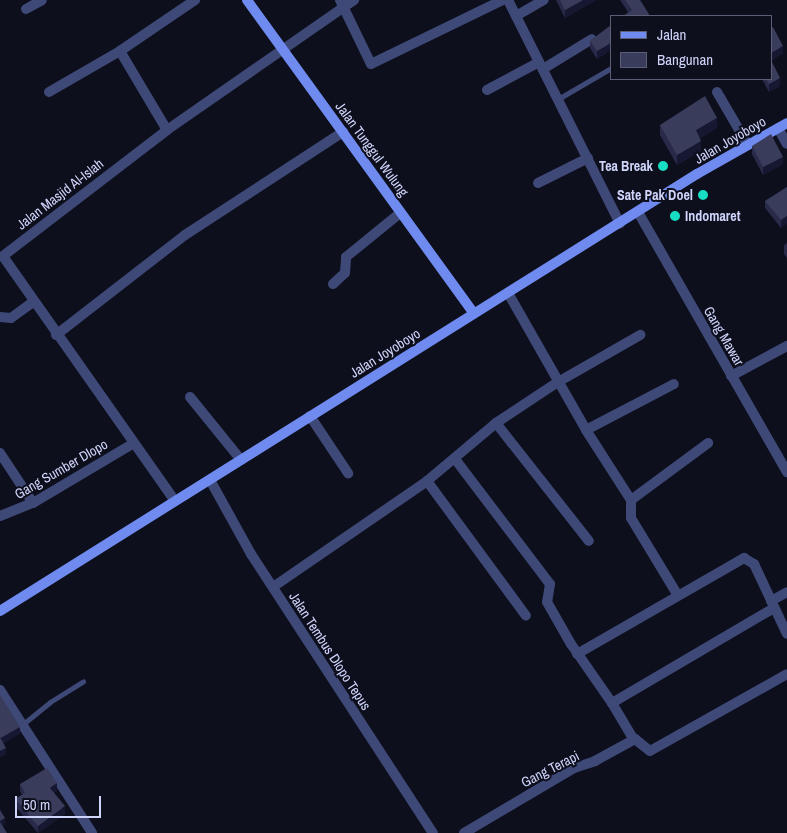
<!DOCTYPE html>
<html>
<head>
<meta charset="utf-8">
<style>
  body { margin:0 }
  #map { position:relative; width:787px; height:833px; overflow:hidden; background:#0e0f1d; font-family:"Archivo Narrow",sans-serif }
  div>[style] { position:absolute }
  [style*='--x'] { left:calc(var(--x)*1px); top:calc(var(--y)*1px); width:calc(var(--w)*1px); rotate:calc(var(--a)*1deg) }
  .service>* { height:5px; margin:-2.5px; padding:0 2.5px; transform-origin:2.5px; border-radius:2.5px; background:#3e4977 }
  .minor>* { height:10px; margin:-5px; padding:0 5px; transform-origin:5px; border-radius:5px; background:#3e4977 }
  .secondary>* { height:10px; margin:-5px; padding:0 5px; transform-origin:5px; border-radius:5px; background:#708bf0 }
  .wall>* { inset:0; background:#292a49 }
  .shaded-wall>* { inset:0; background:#161730 }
  .building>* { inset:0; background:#3a3c5c }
  .dots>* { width:14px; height:14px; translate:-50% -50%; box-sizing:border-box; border:2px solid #0e0f1d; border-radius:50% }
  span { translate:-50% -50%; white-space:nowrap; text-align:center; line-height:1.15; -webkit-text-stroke:4px #0e0f1d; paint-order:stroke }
  .street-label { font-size:14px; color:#cfd4fa }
  .poi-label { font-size:14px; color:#cfd4fa; font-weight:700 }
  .right { translate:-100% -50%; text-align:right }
  .left { translate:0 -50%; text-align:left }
  .legend { position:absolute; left:610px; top:15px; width:162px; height:65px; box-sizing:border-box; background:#0e0f1d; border:1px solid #5b5e75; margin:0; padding:6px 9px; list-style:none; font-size:15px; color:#cfd4fa }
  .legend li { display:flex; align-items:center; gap:10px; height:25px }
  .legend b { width:25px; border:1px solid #5b5e75 }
  .scale { position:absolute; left:15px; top:796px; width:86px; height:22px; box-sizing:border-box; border:2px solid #cfd4fa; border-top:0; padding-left:6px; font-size:15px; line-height:18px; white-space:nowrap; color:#cfd4fa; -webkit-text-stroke:4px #0e0f1d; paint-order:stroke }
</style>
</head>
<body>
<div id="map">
  <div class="service">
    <div style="--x:558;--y:99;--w:61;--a:-30.3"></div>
    <div style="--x:23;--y:724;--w:35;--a:-39"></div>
    <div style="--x:50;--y:702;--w:39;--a:-32"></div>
  </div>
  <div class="minor">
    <div style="--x:340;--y:0;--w:71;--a:64.2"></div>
    <div style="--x:371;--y:64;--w:147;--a:-25.9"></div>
    <div style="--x:508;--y:0;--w:250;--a:63.4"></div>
    <div style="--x:26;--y:9;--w:18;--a:-29"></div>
    <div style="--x:516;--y:16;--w:32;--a:-30"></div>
    <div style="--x:120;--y:51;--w:92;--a:59.3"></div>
    <div style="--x:543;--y:69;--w:57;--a:-31.5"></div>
    <div style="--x:487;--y:90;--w:59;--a:-28.3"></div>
    <div style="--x:49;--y:92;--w:82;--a:-30"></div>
    <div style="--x:120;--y:51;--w:91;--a:-34.2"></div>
    <div style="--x:717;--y:92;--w:61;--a:59.7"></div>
    <div style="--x:778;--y:128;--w:18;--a:61"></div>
    <div style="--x:538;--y:183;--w:56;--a:-26.6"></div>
    <div style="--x:638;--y:212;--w:300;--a:60.2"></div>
    <div style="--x:333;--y:284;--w:16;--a:-43"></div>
    <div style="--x:345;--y:273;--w:16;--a:-86"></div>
    <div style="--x:346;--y:257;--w:70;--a:-39.2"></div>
    <div style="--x:508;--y:293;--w:158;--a:60.3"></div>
    <div style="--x:586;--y:430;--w:83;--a:57.3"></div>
    <div style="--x:631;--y:500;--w:18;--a:90"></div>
    <div style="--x:631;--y:518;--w:89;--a:58.8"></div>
    <div style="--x:0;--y:317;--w:11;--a:5"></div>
    <div style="--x:11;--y:318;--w:27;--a:-36"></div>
    <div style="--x:56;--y:335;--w:163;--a:-37.8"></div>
    <div style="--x:185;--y:235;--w:189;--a:-33.1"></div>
    <div style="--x:731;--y:376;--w:64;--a:-28.2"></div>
    <div style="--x:190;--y:397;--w:81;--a:51"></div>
    <div style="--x:310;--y:416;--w:69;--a:56.3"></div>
    <div style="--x:496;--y:423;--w:150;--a:51.8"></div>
    <div style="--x:586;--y:430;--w:99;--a:-27.6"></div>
    <div style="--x:0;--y:453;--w:60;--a:56.6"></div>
    <div style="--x:455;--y:459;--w:157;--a:52.8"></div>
    <div style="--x:550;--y:584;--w:18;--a:99"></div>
    <div style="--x:547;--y:602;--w:48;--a:60.3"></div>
    <div style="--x:571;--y:644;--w:72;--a:55.2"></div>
    <div style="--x:612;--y:703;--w:188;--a:-30.4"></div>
    <div style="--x:210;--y:480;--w:85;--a:61"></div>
    <div style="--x:251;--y:554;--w:333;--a:56.9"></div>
    <div style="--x:427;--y:481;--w:167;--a:53.7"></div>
    <div style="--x:631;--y:500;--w:96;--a:-36.5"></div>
    <div style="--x:175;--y:501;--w:299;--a:-125.1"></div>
    <div style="--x:3;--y:256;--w:207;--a:-37.5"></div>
    <div style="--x:167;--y:130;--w:228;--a:-34.8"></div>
    <div style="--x:0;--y:516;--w:35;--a:-22"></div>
    <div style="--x:33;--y:503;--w:117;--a:-30.7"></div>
    <div style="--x:273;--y:587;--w:187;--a:-34.5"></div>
    <div style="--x:427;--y:481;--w:90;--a:-40"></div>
    <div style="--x:496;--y:423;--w:74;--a:-33.5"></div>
    <div style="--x:558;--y:382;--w:95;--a:-29.8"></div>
    <div style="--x:771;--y:601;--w:18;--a:-29"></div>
    <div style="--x:577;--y:654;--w:193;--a:-29.9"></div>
    <div style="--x:744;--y:558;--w:12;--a:31"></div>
    <div style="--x:754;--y:564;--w:77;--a:64.8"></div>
    <div style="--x:0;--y:690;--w:170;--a:57.2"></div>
    <div style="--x:612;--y:703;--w:43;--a:59.3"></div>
    <div style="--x:464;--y:833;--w:128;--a:-30.6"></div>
    <div style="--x:574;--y:768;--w:22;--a:-18"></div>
    <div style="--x:595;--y:761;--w:46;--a:-28.8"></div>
    <div style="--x:635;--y:739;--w:19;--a:39"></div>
    <div style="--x:650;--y:751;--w:157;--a:-29.3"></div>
  </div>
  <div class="secondary">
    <div style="--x:247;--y:0;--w:387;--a:54.1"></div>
    <div style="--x:0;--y:611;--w:823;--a:-32.09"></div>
    <div style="--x:697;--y:174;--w:103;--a:-29.5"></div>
  </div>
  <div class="wall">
    <div style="clip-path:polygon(556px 0,596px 0,565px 18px)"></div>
    <div style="clip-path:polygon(620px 0,640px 0,650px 16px,628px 12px)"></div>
    <div style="clip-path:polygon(611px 25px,611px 50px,597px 59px,590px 48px,590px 41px)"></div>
    <div style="clip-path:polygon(771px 28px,783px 53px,771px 61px,780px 86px,769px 92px,762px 79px,771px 79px)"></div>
    <div style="clip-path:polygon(660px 125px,717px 128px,700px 138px,701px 151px,677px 165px,660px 135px)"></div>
    <div style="clip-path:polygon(752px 146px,783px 164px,763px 175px,752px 154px)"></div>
    <div style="clip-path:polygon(787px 187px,781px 228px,765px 208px,765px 201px)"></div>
    <div style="clip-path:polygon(787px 243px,787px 258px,784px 254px,784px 245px)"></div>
    <div style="clip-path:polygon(20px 784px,57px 791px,54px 793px,65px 814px,38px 833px,15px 806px,15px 799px,22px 795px,20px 791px)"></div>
  </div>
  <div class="shaded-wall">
    <div style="clip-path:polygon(583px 0,596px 0,565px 18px,565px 10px)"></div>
    <div style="clip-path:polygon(611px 43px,611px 50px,597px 59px,597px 51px)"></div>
    <div style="clip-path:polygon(783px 46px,783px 53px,771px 61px,771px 53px)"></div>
    <div style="clip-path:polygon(780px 78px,780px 86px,769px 92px,769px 84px)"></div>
    <div style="clip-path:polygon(717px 118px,717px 128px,696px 140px,696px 130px)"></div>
    <div style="clip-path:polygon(701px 141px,701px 151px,677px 165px,677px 155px)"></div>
    <div style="clip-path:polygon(783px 157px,783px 164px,763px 175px,763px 167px)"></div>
    <div style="clip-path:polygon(787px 216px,787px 224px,781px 228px,781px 220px)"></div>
    <div style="clip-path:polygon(20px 727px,20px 734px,1px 745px,1px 738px)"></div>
    <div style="clip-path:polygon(6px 748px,6px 755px,0 758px,0 751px)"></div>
    <div style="clip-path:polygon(57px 783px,57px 791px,50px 795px,50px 788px)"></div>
    <div style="clip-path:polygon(65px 806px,65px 814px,38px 833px,38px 826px)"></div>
    <div style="clip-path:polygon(5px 818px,5px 825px,0 829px,0 821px)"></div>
  </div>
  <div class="building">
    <div style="clip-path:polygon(560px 0,583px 0,565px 10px)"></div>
    <div style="clip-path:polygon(625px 0,640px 0,650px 16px,623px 16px,632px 10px)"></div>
    <div style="clip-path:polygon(611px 25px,611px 43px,597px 51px,590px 41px)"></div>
    <div style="clip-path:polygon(773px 27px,783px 46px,771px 53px,771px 28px)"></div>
    <div style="clip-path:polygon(771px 60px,780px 78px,769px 84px,766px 79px,771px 79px)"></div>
    <div style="clip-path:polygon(705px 96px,717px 118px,696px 130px,701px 141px,677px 155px,660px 125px)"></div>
    <div style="clip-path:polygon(771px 134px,783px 157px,763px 167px,752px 146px)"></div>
    <div style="clip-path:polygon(787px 187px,787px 216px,781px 220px,765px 201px)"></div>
    <div style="clip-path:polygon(0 695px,20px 727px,1px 738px,0 737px)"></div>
    <div style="clip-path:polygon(0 737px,6px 748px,0 751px)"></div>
    <div style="clip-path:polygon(47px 768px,57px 783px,50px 788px,65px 806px,38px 826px,15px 799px,25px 793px,20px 784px)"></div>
    <div style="clip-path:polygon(0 810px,5px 818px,0 821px)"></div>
    <div style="clip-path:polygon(0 822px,7px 833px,0 833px)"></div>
  </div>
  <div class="dots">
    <div style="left:663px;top:166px;background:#17dec2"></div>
    <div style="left:703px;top:195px;background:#17dec2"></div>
    <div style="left:675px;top:216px;background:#17dec2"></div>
  </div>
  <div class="street-label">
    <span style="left:730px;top:140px;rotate:-30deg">Jalan Joyoboyo</span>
    <span style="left:372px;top:149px;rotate:54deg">Jalan Tunggul Wulung</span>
    <span style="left:60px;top:194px;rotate:-38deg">Jalan Masjid Al-Islah</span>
    <span style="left:724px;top:336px;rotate:60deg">Gang Mawar</span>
    <span style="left:385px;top:353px;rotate:-32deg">Jalan Joyoboyo</span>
    <span style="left:61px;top:469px;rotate:-30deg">Gang Sumber Dlopo</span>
    <span style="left:330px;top:651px;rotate:57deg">Jalan Tembus Dlopo Tepus</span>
    <span style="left:550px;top:769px;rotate:-27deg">Gang Terapi</span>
  </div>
  <div class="poi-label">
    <span class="right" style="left:653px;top:166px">Tea Break</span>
    <span class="right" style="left:693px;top:195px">Sate Pak Doel</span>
    <span class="left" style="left:685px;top:216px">Indomaret</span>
  </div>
  <ul class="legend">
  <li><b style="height:6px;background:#708bf0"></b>Jalan</li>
  <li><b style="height:14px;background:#3a3c5c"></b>Bangunan</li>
  </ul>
  <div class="scale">50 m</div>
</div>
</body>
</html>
